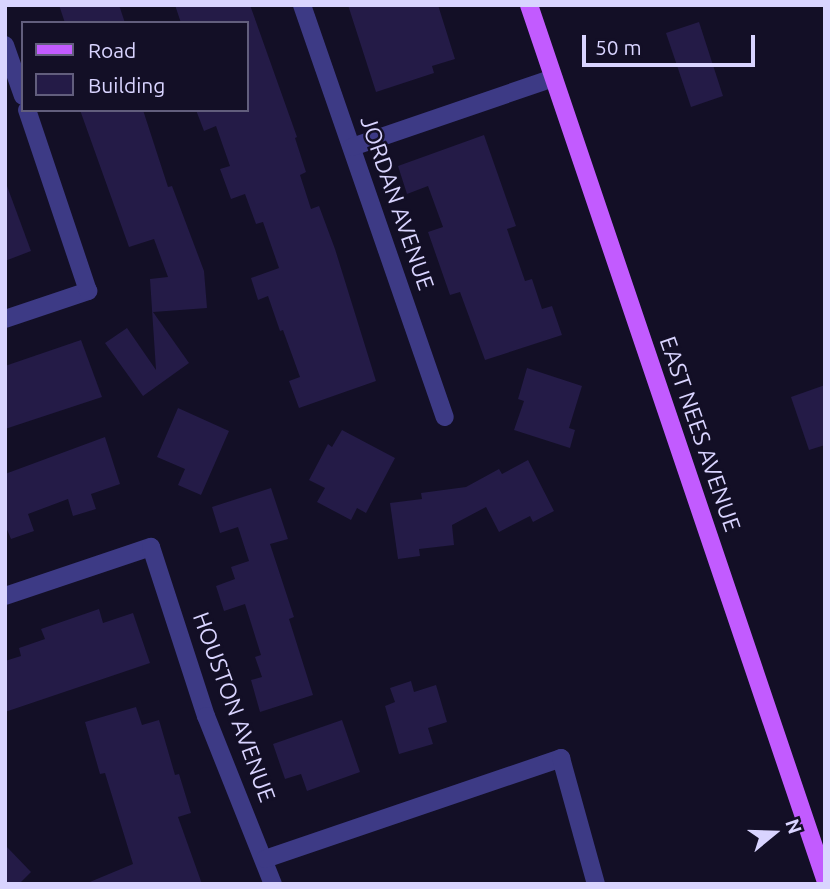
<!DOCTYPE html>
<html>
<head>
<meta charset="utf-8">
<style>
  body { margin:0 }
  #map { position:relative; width:830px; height:889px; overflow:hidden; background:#130f26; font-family:Ubuntu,sans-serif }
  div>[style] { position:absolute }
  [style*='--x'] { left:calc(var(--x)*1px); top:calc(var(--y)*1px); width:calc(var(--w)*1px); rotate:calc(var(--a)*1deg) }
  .building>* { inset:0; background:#241b47 }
  .minor>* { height:18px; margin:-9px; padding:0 9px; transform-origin:9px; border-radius:9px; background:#3d3a85 }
  .major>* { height:18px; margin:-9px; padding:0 9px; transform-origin:9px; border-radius:9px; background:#c25bff }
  span { translate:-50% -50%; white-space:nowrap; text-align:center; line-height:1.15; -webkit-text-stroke:5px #130f26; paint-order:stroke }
  .street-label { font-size:23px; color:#d9d4ff }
  .frame { position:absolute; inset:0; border:7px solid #d9d4ff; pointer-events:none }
  .legend { position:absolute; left:21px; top:21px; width:228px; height:91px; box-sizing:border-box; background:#130f26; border:2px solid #625e7d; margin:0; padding:9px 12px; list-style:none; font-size:21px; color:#d9d4ff }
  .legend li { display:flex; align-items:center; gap:14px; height:35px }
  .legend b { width:35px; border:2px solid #625e7d }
  .north { position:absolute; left:739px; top:798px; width:70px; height:70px; -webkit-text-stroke:5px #130f26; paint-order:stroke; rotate:71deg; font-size:19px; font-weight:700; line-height:28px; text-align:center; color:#d9d4ff }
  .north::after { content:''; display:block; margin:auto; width:24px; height:32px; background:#d9d4ff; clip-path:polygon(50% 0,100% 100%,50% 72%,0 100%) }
  .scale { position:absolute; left:582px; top:35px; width:173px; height:32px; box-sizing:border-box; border:4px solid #d9d4ff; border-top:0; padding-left:9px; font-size:21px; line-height:24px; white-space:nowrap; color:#d9d4ff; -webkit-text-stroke:5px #130f26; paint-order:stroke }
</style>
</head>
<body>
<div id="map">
  <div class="building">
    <div style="clip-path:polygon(59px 5px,119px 5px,125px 23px,65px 23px)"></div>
    <div style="clip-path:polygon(175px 5px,250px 5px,297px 137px,295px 138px,306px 172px,300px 175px,311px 209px,319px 206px,335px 249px,376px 381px,299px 408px,289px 381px,300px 377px,283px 330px,280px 331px,268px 296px,258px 300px,251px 278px,279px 268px,263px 222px,256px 224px,245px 194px,231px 199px,220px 169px,230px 166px,216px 126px,204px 131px,196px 110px,247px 110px,247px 23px,181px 23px)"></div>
    <div style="clip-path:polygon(348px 5px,438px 5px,455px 59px,432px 66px,434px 73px,376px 92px)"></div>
    <div style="clip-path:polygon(699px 22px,723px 96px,691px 107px,666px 33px)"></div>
    <div style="clip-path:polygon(80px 110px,143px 110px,168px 187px,172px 186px,204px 271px,207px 308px,153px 312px,189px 363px,143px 396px,105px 343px,127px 328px,156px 370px,150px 279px,168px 277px,154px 239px,129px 247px)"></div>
    <div style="clip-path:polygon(484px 135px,516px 226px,507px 229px,525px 281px,532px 279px,542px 309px,552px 306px,562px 335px,485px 360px,460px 292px,450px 295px,428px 232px,443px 227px,428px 186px,407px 194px,398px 166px)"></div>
    <div style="clip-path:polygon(7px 186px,31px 251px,5px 261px,5px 187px)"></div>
    <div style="clip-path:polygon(81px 340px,102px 397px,5px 429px,5px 366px)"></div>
    <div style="clip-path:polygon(527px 368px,582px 386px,569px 428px,575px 430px,570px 448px,514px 430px,524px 401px,518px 399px)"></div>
    <div style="clip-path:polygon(825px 385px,825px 445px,809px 450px,791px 397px)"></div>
    <div style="clip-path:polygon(178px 408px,229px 431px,201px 495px,178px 485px,185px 469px,157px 457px)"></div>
    <div style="clip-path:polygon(342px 430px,395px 458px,366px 513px,357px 508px,351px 520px,317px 502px,325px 488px,309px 480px,328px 444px,332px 447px)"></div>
    <div style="clip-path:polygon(105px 437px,120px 484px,91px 494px,96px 509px,73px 516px,68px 499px,28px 514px,34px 531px,11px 539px,5px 525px,5px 474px)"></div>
    <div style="clip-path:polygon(528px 460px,554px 511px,533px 522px,530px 516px,499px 532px,486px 507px,452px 525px,454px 545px,419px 549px,420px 556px,398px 559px,390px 503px,422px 499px,421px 493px,466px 487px,499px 469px,502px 474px)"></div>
    <div style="clip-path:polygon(271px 488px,288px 539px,270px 544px,294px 617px,289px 619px,313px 695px,260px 712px,251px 680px,262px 677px,255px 657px,261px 655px,245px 604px,224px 611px,216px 586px,235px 579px,231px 567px,249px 561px,238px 527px,220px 533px,212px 507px)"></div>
    <div style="clip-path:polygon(99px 609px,103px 623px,133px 613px,150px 663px,5px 712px,5px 661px,21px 656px,19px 648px,45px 639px,41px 629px)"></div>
    <div style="clip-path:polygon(411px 681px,414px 692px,436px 685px,447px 722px,428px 728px,433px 744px,399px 754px,385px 706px,395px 702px,390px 688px)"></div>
    <div style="clip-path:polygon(136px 707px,142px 725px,159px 720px,175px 775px,179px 774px,191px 813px,178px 817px,202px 884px,85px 884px,133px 864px,105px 773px,100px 774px,85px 722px)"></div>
    <div style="clip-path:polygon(342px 720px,360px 772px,307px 791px,301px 774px,285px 779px,273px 744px)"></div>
    <div style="clip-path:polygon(5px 845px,31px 872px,19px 884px,5px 884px)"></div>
  </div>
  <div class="minor">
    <div style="--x:302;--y:5;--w:436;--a:70.9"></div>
    <div style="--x:5;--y:45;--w:54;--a:70.6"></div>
    <div style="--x:352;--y:147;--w:213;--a:-18.9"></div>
    <div style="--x:5;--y:319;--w:88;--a:-18.6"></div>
    <div style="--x:88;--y:291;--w:191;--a:-108.6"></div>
    <div style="--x:5;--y:596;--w:154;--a:-18.6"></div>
    <div style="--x:151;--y:547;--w:178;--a:72"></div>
    <div style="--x:206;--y:716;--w:181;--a:68.3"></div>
    <div style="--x:265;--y:859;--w:313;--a:-18.8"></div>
    <div style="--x:561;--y:758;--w:131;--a:74.5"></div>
  </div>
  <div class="major">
    <div style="--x:529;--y:5;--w:923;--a:71.29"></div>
  </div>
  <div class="street-label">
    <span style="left:397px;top:203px;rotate:71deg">JORDAN AVENUE</span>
    <span style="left:700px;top:434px;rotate:71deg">EAST NEES AVENUE</span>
    <span style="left:234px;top:707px;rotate:70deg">HOUSTON AVENUE</span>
  </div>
  <div class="frame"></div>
  <ul class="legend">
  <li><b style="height:9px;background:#c25bff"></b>Road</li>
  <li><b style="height:19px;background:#241b47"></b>Building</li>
  </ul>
  <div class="north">N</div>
  <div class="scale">50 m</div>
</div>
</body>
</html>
